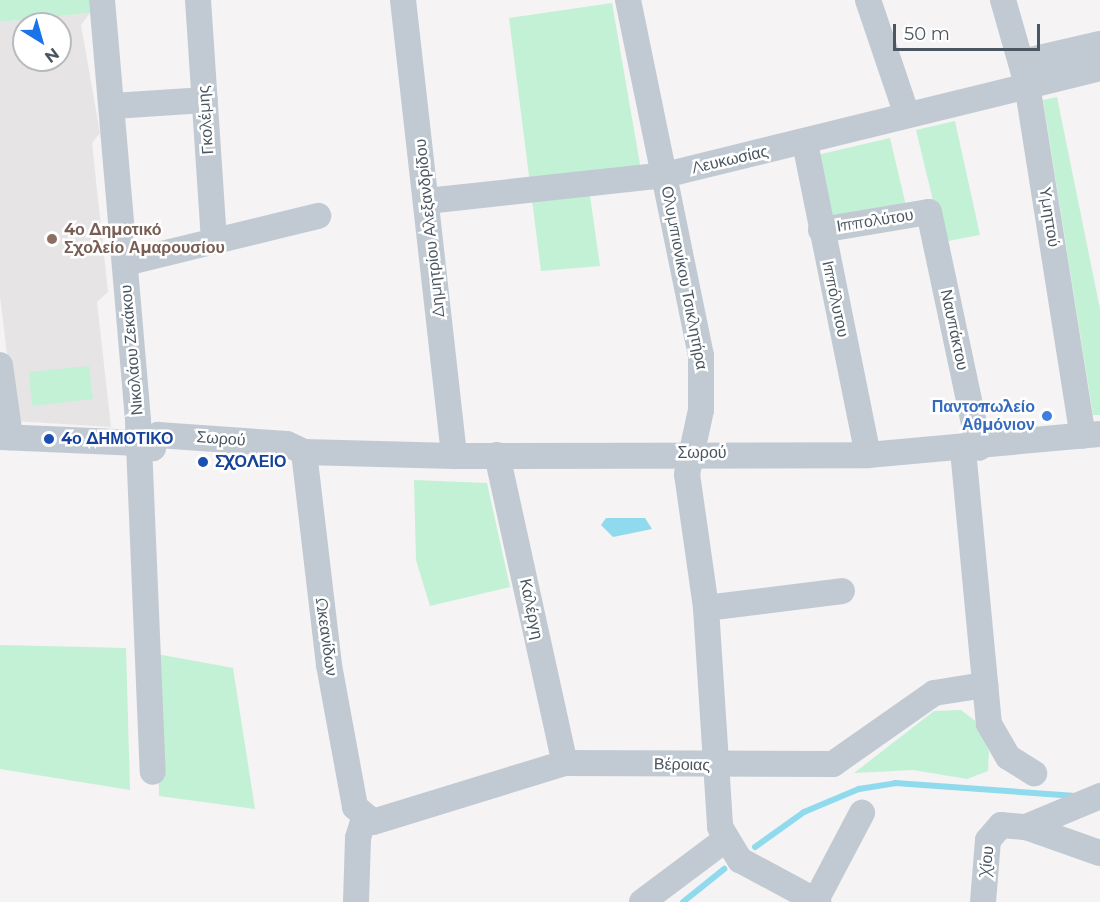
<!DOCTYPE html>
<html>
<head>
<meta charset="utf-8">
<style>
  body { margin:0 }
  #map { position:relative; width:1100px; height:902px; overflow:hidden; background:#f5f3f3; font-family:Montserrat,sans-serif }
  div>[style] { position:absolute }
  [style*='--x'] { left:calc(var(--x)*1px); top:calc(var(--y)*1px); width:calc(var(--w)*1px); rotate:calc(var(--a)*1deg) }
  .education>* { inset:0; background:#e6e4e5 }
  .green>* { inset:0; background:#c3f1d5 }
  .water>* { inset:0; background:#90daee }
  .stream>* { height:6px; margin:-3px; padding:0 3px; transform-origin:3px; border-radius:3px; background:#90daee }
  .minor>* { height:26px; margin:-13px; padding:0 13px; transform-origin:13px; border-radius:13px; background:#c1cad2 }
  .dots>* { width:16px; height:16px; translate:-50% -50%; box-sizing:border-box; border:3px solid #fff; border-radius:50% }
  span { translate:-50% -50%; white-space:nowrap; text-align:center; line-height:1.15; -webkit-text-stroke:5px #fff; paint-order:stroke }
  .street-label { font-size:16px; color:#4a5661 }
  .education-label { font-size:16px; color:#785e54; font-weight:700 }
  .left { translate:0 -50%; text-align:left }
  .shop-label { font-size:16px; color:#366cbe; font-weight:700 }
  .right { translate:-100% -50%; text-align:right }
  .transit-label { font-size:16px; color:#164399; font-weight:700 }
  .north { position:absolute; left:12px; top:12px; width:60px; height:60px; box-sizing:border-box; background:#fff; border:2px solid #b7bbc0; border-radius:50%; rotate:143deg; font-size:16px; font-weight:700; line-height:24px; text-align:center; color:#4a5661 }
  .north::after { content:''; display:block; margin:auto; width:21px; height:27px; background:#1a73e8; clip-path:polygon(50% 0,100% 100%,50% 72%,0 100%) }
  .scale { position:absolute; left:893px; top:24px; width:147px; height:27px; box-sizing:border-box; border:3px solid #4a5661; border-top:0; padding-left:8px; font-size:18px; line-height:21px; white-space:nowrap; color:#4a5661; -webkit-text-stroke:4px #fff; paint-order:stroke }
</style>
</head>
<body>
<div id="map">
  <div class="education">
    <div style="clip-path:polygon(evenodd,90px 13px,81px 25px,100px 133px,92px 143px,108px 292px,97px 302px,111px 427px,15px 421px,0 296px,0 22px,90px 13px,24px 24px,60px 24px,60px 60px,24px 60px,24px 24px)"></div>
  </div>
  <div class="green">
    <div style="clip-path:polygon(0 0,89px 0,90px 13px,0 22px)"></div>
    <div style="clip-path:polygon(612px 3px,641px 170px,587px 175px,600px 266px,541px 271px,509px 18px)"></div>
    <div style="clip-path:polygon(1057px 97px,1100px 309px,1100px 415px,1093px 415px,1043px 100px)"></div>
    <div style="clip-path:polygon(955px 121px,980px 235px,943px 242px,916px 130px)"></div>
    <div style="clip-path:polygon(890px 138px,907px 210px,827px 223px,813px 156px)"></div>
    <div style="clip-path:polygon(89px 366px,93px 399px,32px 406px,29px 372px)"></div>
    <div style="clip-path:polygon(414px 480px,487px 483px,510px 587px,430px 606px,416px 560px)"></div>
    <div style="clip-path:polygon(0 645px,126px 648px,130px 790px,0 769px)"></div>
    <div style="clip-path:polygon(157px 654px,233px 668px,255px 809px,159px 796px)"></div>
    <div style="clip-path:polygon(961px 710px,978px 723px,989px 752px,988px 771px,967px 779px,913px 770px,854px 773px,934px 711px)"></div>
  </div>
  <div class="water">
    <div style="clip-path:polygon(606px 518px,645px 518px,652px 529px,613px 537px,601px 525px)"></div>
  </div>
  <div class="stream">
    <div style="--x:755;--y:847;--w:60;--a:-35.5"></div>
    <div style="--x:804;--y:812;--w:60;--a:-22.7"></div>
    <div style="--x:859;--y:789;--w:36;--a:-9"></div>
    <div style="--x:895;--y:783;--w:181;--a:4.1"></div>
    <div style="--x:683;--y:902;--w:53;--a:-38.8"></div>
  </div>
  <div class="minor">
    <div style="--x:102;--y:0;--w:423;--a:85.1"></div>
    <div style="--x:138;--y:421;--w:351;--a:87.6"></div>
    <div style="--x:198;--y:0;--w:241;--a:86.2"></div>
    <div style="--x:403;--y:0;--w:459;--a:83.6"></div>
    <div style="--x:628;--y:0;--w:363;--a:78.4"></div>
    <div style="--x:701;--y:356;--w:54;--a:90"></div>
    <div style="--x:701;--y:410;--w:66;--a:102.3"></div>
    <div style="--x:687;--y:474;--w:135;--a:81.9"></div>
    <div style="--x:706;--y:608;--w:219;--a:86.3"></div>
    <div style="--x:720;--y:827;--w:39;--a:59"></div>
    <div style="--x:740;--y:860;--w:89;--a:28.3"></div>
    <div style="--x:868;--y:0;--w:121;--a:71.3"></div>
    <div style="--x:1003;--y:0;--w:87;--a:74.1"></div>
    <div style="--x:1027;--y:84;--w:356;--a:81"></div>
    <div style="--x:1022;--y:62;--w:80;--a:-13"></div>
    <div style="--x:113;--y:106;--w:92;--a:-3.7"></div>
    <div style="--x:805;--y:143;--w:318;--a:78.6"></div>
    <div style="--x:427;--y:201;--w:239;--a:-6.2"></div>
    <div style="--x:665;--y:175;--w:448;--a:-13.8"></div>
    <div style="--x:821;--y:230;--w:109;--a:-9.5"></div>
    <div style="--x:929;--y:212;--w:241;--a:78"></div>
    <div style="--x:125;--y:263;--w:199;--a:-13.7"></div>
    <div style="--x:0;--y:365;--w:73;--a:82.1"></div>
    <div style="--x:0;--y:437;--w:139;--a:2.5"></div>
    <div style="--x:139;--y:443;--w:15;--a:20"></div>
    <div style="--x:139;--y:443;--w:21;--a:-23"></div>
    <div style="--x:158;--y:435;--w:129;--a:4"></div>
    <div style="--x:287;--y:444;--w:19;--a:25"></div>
    <div style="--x:304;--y:452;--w:150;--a:1.5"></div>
    <div style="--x:454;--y:456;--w:414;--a:-0.1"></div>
    <div style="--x:868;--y:455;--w:233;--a:-5.2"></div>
    <div style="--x:963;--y:450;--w:275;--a:84.6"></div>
    <div style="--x:989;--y:724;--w:38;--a:60"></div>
    <div style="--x:1008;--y:757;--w:31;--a:32"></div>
    <div style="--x:304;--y:452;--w:214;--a:83.3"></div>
    <div style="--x:329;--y:665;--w:144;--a:79.6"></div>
    <div style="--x:355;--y:807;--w:23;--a:40"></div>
    <div style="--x:373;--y:822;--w:201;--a:-17.1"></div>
    <div style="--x:565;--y:763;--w:268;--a:0.2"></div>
    <div style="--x:833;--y:764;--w:123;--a:-35.1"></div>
    <div style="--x:934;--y:693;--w:52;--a:-8.9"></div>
    <div style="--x:497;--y:455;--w:315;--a:77.6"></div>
    <div style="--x:706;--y:608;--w:137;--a:-7.1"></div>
    <div style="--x:1026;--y:827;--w:80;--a:-22.7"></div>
    <div style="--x:356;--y:902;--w:64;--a:-88.2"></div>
    <div style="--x:358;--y:838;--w:21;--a:-73"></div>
    <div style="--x:642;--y:902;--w:104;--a:-36.8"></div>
    <div style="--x:815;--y:902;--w:101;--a:-62.2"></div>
    <div style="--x:983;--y:902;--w:62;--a:-85.4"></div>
    <div style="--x:988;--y:840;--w:20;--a:-49"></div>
    <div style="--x:1001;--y:825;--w:25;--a:5"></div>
    <div style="--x:1026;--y:827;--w:78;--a:19.4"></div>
  </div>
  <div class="dots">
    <div style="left:52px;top:239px;background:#8d6e63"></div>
    <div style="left:1047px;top:416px;background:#3f7fe0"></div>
    <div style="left:49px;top:439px;background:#1a4fb4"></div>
    <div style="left:203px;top:462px;background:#1a4fb4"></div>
  </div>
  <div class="street-label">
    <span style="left:206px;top:120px;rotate:-94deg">Γκολέμης</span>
    <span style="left:730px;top:160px;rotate:-13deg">Λευκωσίας</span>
    <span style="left:1049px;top:217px;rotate:81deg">Υμηττού</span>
    <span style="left:875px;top:221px;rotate:-9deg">Ιππολύτου</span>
    <span style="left:430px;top:228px;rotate:-96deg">Δημητρίου Αλεξανδρίδου</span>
    <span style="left:684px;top:278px;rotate:79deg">Ολυμπιονίκου Τσικλητήρα</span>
    <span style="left:835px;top:299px;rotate:78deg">Ιππόλυτου</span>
    <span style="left:954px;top:330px;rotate:78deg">Ναυπάκτου</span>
    <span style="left:132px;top:350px;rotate:-95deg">Νικολάου Ζεκάκου</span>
    <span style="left:221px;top:439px;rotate:4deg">Σωρού</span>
    <span style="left:702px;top:453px">Σωρού</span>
    <span style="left:531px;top:609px;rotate:78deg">Καλέργη</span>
    <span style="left:326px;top:637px;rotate:82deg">Ωκεανίδων</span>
    <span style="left:682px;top:765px;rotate:1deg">Βέροιας</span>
    <span style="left:987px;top:861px;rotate:-84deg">Χίου</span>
  </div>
  <div class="education-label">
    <span class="left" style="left:64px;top:239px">4ο Δημοτικό<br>Σχολείο Αμαρουσίου</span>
  </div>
  <div class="shop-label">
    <span class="right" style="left:1035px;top:416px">Παντοπωλείο<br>Αθμόνιον</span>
  </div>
  <div class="transit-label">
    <span class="left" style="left:61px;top:439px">4ο ΔΗΜΟΤΙΚΟ</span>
    <span class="left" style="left:215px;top:462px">ΣΧΟΛΕΙΟ</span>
  </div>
  <div class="north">N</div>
  <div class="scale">50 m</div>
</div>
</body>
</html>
